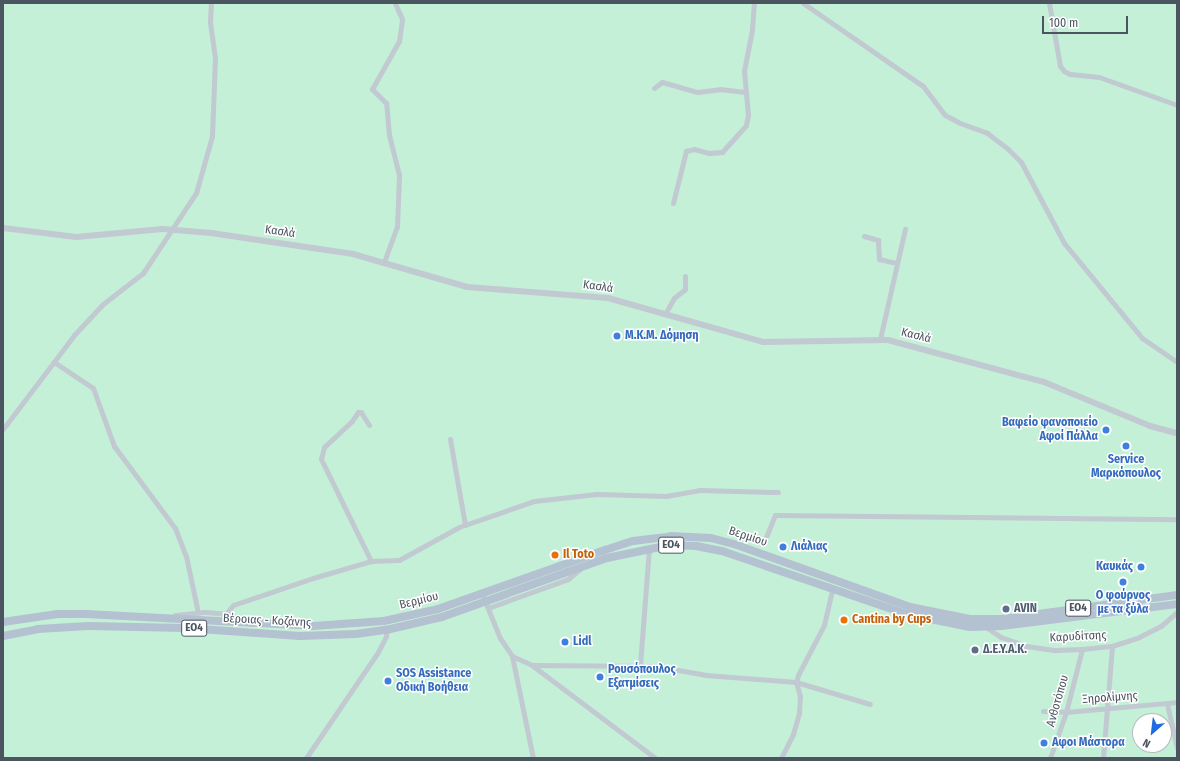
<!DOCTYPE html>
<html>
<head>
<meta charset="utf-8">
<style>
  body { margin:0 }
  #map { position:relative; width:1180px; height:761px; overflow:hidden; background:#f5f3f3; font-family:"Fira Sans Condensed",sans-serif }
  div>[style] { position:absolute }
  [style*='--x'] { left:calc(var(--x)*1px); top:calc(var(--y)*1px); width:calc(var(--w)*1px); rotate:calc(var(--a)*1deg) }
  .green>* { inset:0; background:#c4f0d7 }
  .minor>* { height:5px; margin:-2.5px; padding:0 2.5px; transform-origin:2.5px; border-radius:2.5px; background:#c1c9d1 }
  .tertiary>* { height:6px; margin:-3px; padding:0 3px; transform-origin:3px; border-radius:3px; background:#c1c9d1 }
  .primary>* { height:8px; margin:-4px; padding:0 4px; transform-origin:4px; border-radius:4px; background:#b4c1d0 }
  .dots>* { width:11px; height:11px; translate:-50% -50%; box-sizing:border-box; border:2px solid #fff; border-radius:50% }
  span { translate:-50% -50%; white-space:nowrap; text-align:center; line-height:1.15; -webkit-text-stroke:3px #fff; paint-order:stroke }
  .shield-label span { padding:1px 3px; background:#fff; border:1px solid; border-radius:3px; -webkit-text-stroke-width:0 }
  .shield-label { font-size:11px; color:#4b5560; font-weight:700 }
  .street-label { font-size:12px; color:#4b5560 }
  .shop-label { font-size:12px; color:#366cbe; font-weight:700 }
  .left { translate:0 -50%; text-align:left }
  .right { translate:-100% -50%; text-align:right }
  .food-label { font-size:12px; color:#c56008; font-weight:700 }
  .service-label { font-size:12px; color:#4e5e75; font-weight:700 }
  .frame { position:absolute; inset:0; border:4px solid #4b5560; pointer-events:none }
  .north { position:absolute; left:1132px; top:713px; width:40px; height:40px; box-sizing:border-box; background:#fff; border:1px solid #b7bbbf; border-radius:50%; rotate:208deg; font-size:11px; font-weight:700; line-height:16px; text-align:center; color:#4b5560 }
  .north::after { content:''; display:block; margin:auto; width:14px; height:18px; background:#216be1; clip-path:polygon(50% 0,100% 100%,50% 72%,0 100%) }
  .scale { position:absolute; left:1042px; top:16px; width:86px; height:18px; box-sizing:border-box; border:2px solid #4b5560; border-top:0; padding-left:5px; font-size:12px; line-height:14px; white-space:nowrap; color:#4b5560; -webkit-text-stroke:3px #fff; paint-order:stroke }
</style>
</head>
<body>
<div id="map">
  <div class="green">
    <div style="clip-path:polygon(evenodd,3px 3px,1177px 3px,1177px 758px,3px 758px,3px 3px,1140px 721px,1164px 721px,1164px 745px,1140px 745px,1140px 721px)"></div>
  </div>
  <div class="minor">
    <div style="--x:803;--y:3;--w:146;--a:34.7"></div>
    <div style="--x:923;--y:86;--w:36;--a:53"></div>
    <div style="--x:945;--y:115;--w:17;--a:28"></div>
    <div style="--x:960;--y:123;--w:29;--a:20"></div>
    <div style="--x:987;--y:133;--w:26;--a:37"></div>
    <div style="--x:1008;--y:149;--w:18;--a:45"></div>
    <div style="--x:1021;--y:162;--w:92;--a:62"></div>
    <div style="--x:1064;--y:243;--w:123;--a:50.6"></div>
    <div style="--x:1142;--y:338;--w:42;--a:34.4"></div>
    <div style="--x:1049;--y:3;--w:64;--a:80.1"></div>
    <div style="--x:1060;--y:66;--w:6;--a:51"></div>
    <div style="--x:1064;--y:71;--w:7;--a:27"></div>
    <div style="--x:1070;--y:74;--w:29;--a:6"></div>
    <div style="--x:1099;--y:77;--w:83;--a:19.7"></div>
    <div style="--x:654;--y:88;--w:10;--a:-37"></div>
    <div style="--x:662;--y:82;--w:36;--a:16"></div>
    <div style="--x:697;--y:92;--w:23;--a:-7"></div>
    <div style="--x:720;--y:89;--w:25;--a:7"></div>
    <div style="--x:673;--y:203;--w:54;--a:-76"></div>
    <div style="--x:686;--y:151;--w:8;--a:-14"></div>
    <div style="--x:694;--y:149;--w:16;--a:15"></div>
    <div style="--x:709;--y:153;--w:13;--a:-4"></div>
    <div style="--x:722;--y:152;--w:36;--a:-48"></div>
    <div style="--x:746;--y:125;--w:10;--a:-79"></div>
    <div style="--x:748;--y:115;--w:44;--a:-95.2"></div>
    <div style="--x:744;--y:71;--w:42;--a:-79"></div>
    <div style="--x:752;--y:30;--w:27;--a:-86"></div>
    <div style="--x:864;--y:236;--w:15;--a:16"></div>
    <div style="--x:878;--y:240;--w:19;--a:87"></div>
    <div style="--x:879;--y:259;--w:17;--a:13"></div>
    <div style="--x:384;--y:262;--w:37;--a:-70"></div>
    <div style="--x:397;--y:227;--w:52;--a:-87.8"></div>
    <div style="--x:399;--y:175;--w:41;--a:-104"></div>
    <div style="--x:389;--y:135;--w:32;--a:-95"></div>
    <div style="--x:386;--y:103;--w:20;--a:-135"></div>
    <div style="--x:372;--y:89;--w:55;--a:-60.6"></div>
    <div style="--x:399;--y:41;--w:22;--a:-82"></div>
    <div style="--x:402;--y:19;--w:17;--a:-114"></div>
    <div style="--x:665;--y:314;--w:18;--a:-61"></div>
    <div style="--x:674;--y:298;--w:14;--a:-39"></div>
    <div style="--x:685;--y:289;--w:13;--a:-90"></div>
    <div style="--x:880;--y:339;--w:113;--a:-77.2"></div>
    <div style="--x:54;--y:362;--w:47;--a:33.7"></div>
    <div style="--x:93;--y:388;--w:62;--a:70.1"></div>
    <div style="--x:114;--y:446;--w:102;--a:53.4"></div>
    <div style="--x:175;--y:528;--w:30;--a:69"></div>
    <div style="--x:186;--y:556;--w:58;--a:78.1"></div>
    <div style="--x:369;--y:425;--w:15;--a:-122"></div>
    <div style="--x:361;--y:412;--w:3;--a:180"></div>
    <div style="--x:358;--y:412;--w:11;--a:124"></div>
    <div style="--x:352;--y:421;--w:38;--a:137"></div>
    <div style="--x:324;--y:447;--w:12;--a:104"></div>
    <div style="--x:321;--y:459;--w:114;--a:63.9"></div>
    <div style="--x:3;--y:429;--w:118;--a:-52.9"></div>
    <div style="--x:74;--y:335;--w:42;--a:-46.9"></div>
    <div style="--x:103;--y:304;--w:51;--a:-37.8"></div>
    <div style="--x:143;--y:273;--w:96;--a:-56.5"></div>
    <div style="--x:196;--y:193;--w:59;--a:-74.3"></div>
    <div style="--x:212;--y:136;--w:78;--a:-87.8"></div>
    <div style="--x:215;--y:58;--w:37;--a:-98"></div>
    <div style="--x:210;--y:21;--w:18;--a:-87"></div>
    <div style="--x:450;--y:439;--w:87;--a:80.1"></div>
    <div style="--x:745;--y:538;--w:19;--a:12"></div>
    <div style="--x:764;--y:542;--w:29;--a:-68"></div>
    <div style="--x:775;--y:515;--w:402;--a:0.6"></div>
    <div style="--x:482;--y:594;--w:48;--a:67.8"></div>
    <div style="--x:500;--y:638;--w:22;--a:56"></div>
    <div style="--x:512;--y:656;--w:104;--a:78.4"></div>
    <div style="--x:488;--y:608;--w:85;--a:-19.9"></div>
    <div style="--x:568;--y:579;--w:16;--a:-40"></div>
    <div style="--x:226;--y:614;--w:11;--a:-52"></div>
    <div style="--x:233;--y:605;--w:84;--a:-18.6"></div>
    <div style="--x:313;--y:578;--w:60;--a:-16.3"></div>
    <div style="--x:371;--y:561;--w:28;--a:-2"></div>
    <div style="--x:399;--y:560;--w:68;--a:-28.8"></div>
    <div style="--x:459;--y:527;--w:79;--a:-19.1"></div>
    <div style="--x:534;--y:501;--w:63;--a:-6.3"></div>
    <div style="--x:597;--y:494;--w:69;--a:1.7"></div>
    <div style="--x:666;--y:496;--w:34;--a:-10"></div>
    <div style="--x:699;--y:490;--w:79;--a:1.5"></div>
    <div style="--x:175;--y:615;--w:30;--a:-6"></div>
    <div style="--x:205;--y:612;--w:21;--a:5"></div>
    <div style="--x:226;--y:614;--w:21;--a:17"></div>
    <div style="--x:986;--y:627;--w:18;--a:34"></div>
    <div style="--x:1001;--y:637;--w:27;--a:20"></div>
    <div style="--x:1026;--y:646;--w:30;--a:8"></div>
    <div style="--x:1056;--y:650;--w:26;--a:-2"></div>
    <div style="--x:1082;--y:649;--w:30;--a:-6"></div>
    <div style="--x:1112;--y:646;--w:28;--a:-18"></div>
    <div style="--x:1139;--y:637;--w:25;--a:-27"></div>
    <div style="--x:1161;--y:626;--w:21;--a:-41"></div>
    <div style="--x:512;--y:656;--w:22;--a:24"></div>
    <div style="--x:532;--y:665;--w:124;--a:0.5"></div>
    <div style="--x:656;--y:666;--w:51;--a:10.2"></div>
    <div style="--x:706;--y:675;--w:90;--a:4.4"></div>
    <div style="--x:796;--y:682;--w:77;--a:16.6"></div>
    <div style="--x:640;--y:665;--w:117;--a:-85.6"></div>
    <div style="--x:533;--y:666;--w:153;--a:37"></div>
    <div style="--x:1167;--y:704;--w:45;--a:77.2"></div>
    <div style="--x:1043;--y:711;--w:23;--a:2"></div>
    <div style="--x:1066;--y:712;--w:111;--a:-5.1"></div>
    <div style="--x:306;--y:758;--w:128;--a:-55.8"></div>
    <div style="--x:378;--y:652;--w:18;--a:-63"></div>
    <div style="--x:386;--y:636;--w:6;--a:-90"></div>
    <div style="--x:781;--y:758;--w:27;--a:-63"></div>
    <div style="--x:793;--y:734;--w:22;--a:-74"></div>
    <div style="--x:799;--y:713;--w:17;--a:-87"></div>
    <div style="--x:800;--y:696;--w:15;--a:-106"></div>
    <div style="--x:796;--y:682;--w:7;--a:-74"></div>
    <div style="--x:798;--y:675;--w:56;--a:-62.5"></div>
    <div style="--x:824;--y:625;--w:36;--a:-77"></div>
    <div style="--x:1050;--y:758;--w:49;--a:-70.8"></div>
    <div style="--x:1066;--y:712;--w:65;--a:-75.7"></div>
    <div style="--x:1103;--y:758;--w:112;--a:-85.4"></div>
  </div>
  <div class="tertiary">
    <div style="--x:3;--y:228;--w:74;--a:7"></div>
    <div style="--x:76;--y:237;--w:87;--a:-5.3"></div>
    <div style="--x:163;--y:229;--w:48;--a:4.8"></div>
    <div style="--x:211;--y:233;--w:144;--a:8.4"></div>
    <div style="--x:353;--y:254;--w:119;--a:16.1"></div>
    <div style="--x:467;--y:287;--w:141;--a:4.5"></div>
    <div style="--x:608;--y:298;--w:161;--a:15.8"></div>
    <div style="--x:763;--y:342;--w:125;--a:-0.9"></div>
    <div style="--x:888;--y:340;--w:162;--a:15.1"></div>
    <div style="--x:1044;--y:382;--w:115;--a:22.5"></div>
    <div style="--x:1150;--y:426;--w:28;--a:15"></div>
  </div>
  <div class="primary">
    <div style="--x:3;--y:622;--w:55;--a:-8.4"></div>
    <div style="--x:57;--y:614;--w:29;--a:0"></div>
    <div style="--x:86;--y:614;--w:227;--a:3"></div>
    <div style="--x:313;--y:626;--w:71;--a:-4"></div>
    <div style="--x:384;--y:621;--w:55;--a:-12.5"></div>
    <div style="--x:438;--y:609;--w:177;--a:-19.5"></div>
    <div style="--x:605;--y:550;--w:29;--a:-18"></div>
    <div style="--x:633;--y:541;--w:38;--a:-7"></div>
    <div style="--x:671;--y:536;--w:40;--a:2.9"></div>
    <div style="--x:711;--y:538;--w:27;--a:15"></div>
    <div style="--x:737;--y:545;--w:184;--a:19.7"></div>
    <div style="--x:910;--y:607;--w:61;--a:11.3"></div>
    <div style="--x:970;--y:619;--w:31;--a:0"></div>
    <div style="--x:1001;--y:619;--w:178;--a:-7.8"></div>
    <div style="--x:3;--y:636;--w:36;--a:-11"></div>
    <div style="--x:38;--y:629;--w:50;--a:-3.4"></div>
    <div style="--x:88;--y:626;--w:97;--a:1.2"></div>
    <div style="--x:185;--y:628;--w:115;--a:4"></div>
    <div style="--x:300;--y:636;--w:56;--a:-2"></div>
    <div style="--x:356;--y:634;--w:30;--a:-8"></div>
    <div style="--x:386;--y:630;--w:57;--a:-13.1"></div>
    <div style="--x:442;--y:617;--w:175;--a:-19.7"></div>
    <div style="--x:607;--y:558;--w:64;--a:-11.7"></div>
    <div style="--x:670;--y:545;--w:26;--a:2"></div>
    <div style="--x:696;--y:546;--w:26;--a:11"></div>
    <div style="--x:722;--y:551;--w:194;--a:18.9"></div>
    <div style="--x:906;--y:614;--w:65;--a:11.5"></div>
    <div style="--x:970;--y:627;--w:31;--a:-2"></div>
    <div style="--x:1001;--y:626;--w:177;--a:-7.1"></div>
  </div>
  <div class="dots">
    <div style="left:617px;top:336px;background:#3f7fe0"></div>
    <div style="left:1106px;top:430px;background:#3f7fe0"></div>
    <div style="left:1126px;top:446px;background:#3f7fe0"></div>
    <div style="left:783px;top:547px;background:#3f7fe0"></div>
    <div style="left:555px;top:555px;background:#e8710a"></div>
    <div style="left:1141px;top:567px;background:#3f7fe0"></div>
    <div style="left:1123px;top:582px;background:#3f7fe0"></div>
    <div style="left:1006px;top:609px;background:#5c6f8a"></div>
    <div style="left:844px;top:620px;background:#e8710a"></div>
    <div style="left:565px;top:642px;background:#3f7fe0"></div>
    <div style="left:975px;top:650px;background:#5c6f8a"></div>
    <div style="left:600px;top:677px;background:#3f7fe0"></div>
    <div style="left:388px;top:681px;background:#3f7fe0"></div>
    <div style="left:1044px;top:743px;background:#3f7fe0"></div>
  </div>
  <div class="shield-label">
    <span style="left:671px;top:545px">ΕΟ4</span>
    <span style="left:1078px;top:608px">ΕΟ4</span>
    <span style="left:194px;top:628px">ΕΟ4</span>
  </div>
  <div class="street-label">
    <span style="left:280px;top:232px;rotate:8deg">Κασλά</span>
    <span style="left:598px;top:287px;rotate:8deg">Κασλά</span>
    <span style="left:916px;top:336px;rotate:14deg">Κασλά</span>
    <span style="left:748px;top:537px;rotate:18deg">Βερμίου</span>
    <span style="left:419px;top:601px;rotate:-14deg">Βερμίου</span>
    <span style="left:267px;top:621px;rotate:3deg">Βέροιας - Κοζάνης</span>
    <span style="left:1078px;top:637px;rotate:-3deg">Καρυδίτσης</span>
    <span style="left:1110px;top:698px;rotate:-4deg">Ξηρολίμνης</span>
    <span style="left:1058px;top:701px;rotate:-74deg">Ανθοτόπου</span>
  </div>
  <div class="shop-label">
    <span class="left" style="left:625px;top:336px">Μ.Κ.Μ. Δόμηση</span>
    <span class="right" style="left:1098px;top:430px">Βαφείο φανοποιείο<br>Αφοί Πάλλα</span>
    <span style="left:1126px;top:467px">Service<br>Μαρκόπουλος</span>
    <span class="left" style="left:791px;top:547px">Λιάλιας</span>
    <span class="right" style="left:1133px;top:567px">Καυκάς</span>
    <span style="left:1123px;top:603px">Ο φούρνος<br>με τα ξύλα</span>
    <span class="left" style="left:573px;top:642px">Lidl</span>
    <span class="left" style="left:608px;top:677px">Ρουσόπουλος<br>Εξατμίσεις</span>
    <span class="left" style="left:396px;top:681px">SOS Assistance<br>Οδική Βοήθεια</span>
    <span class="left" style="left:1052px;top:743px">Αφοι Μάστορα</span>
  </div>
  <div class="food-label">
    <span class="left" style="left:563px;top:555px">Il Toto</span>
    <span class="left" style="left:852px;top:620px">Cantina by Cups</span>
  </div>
  <div class="service-label">
    <span class="left" style="left:1014px;top:609px">AVIN</span>
    <span class="left" style="left:983px;top:650px">Δ.Ε.Υ.Α.Κ.</span>
  </div>
  <div class="frame"></div>
  <div class="north">N</div>
  <div class="scale">100 m</div>
</div>
</body>
</html>
